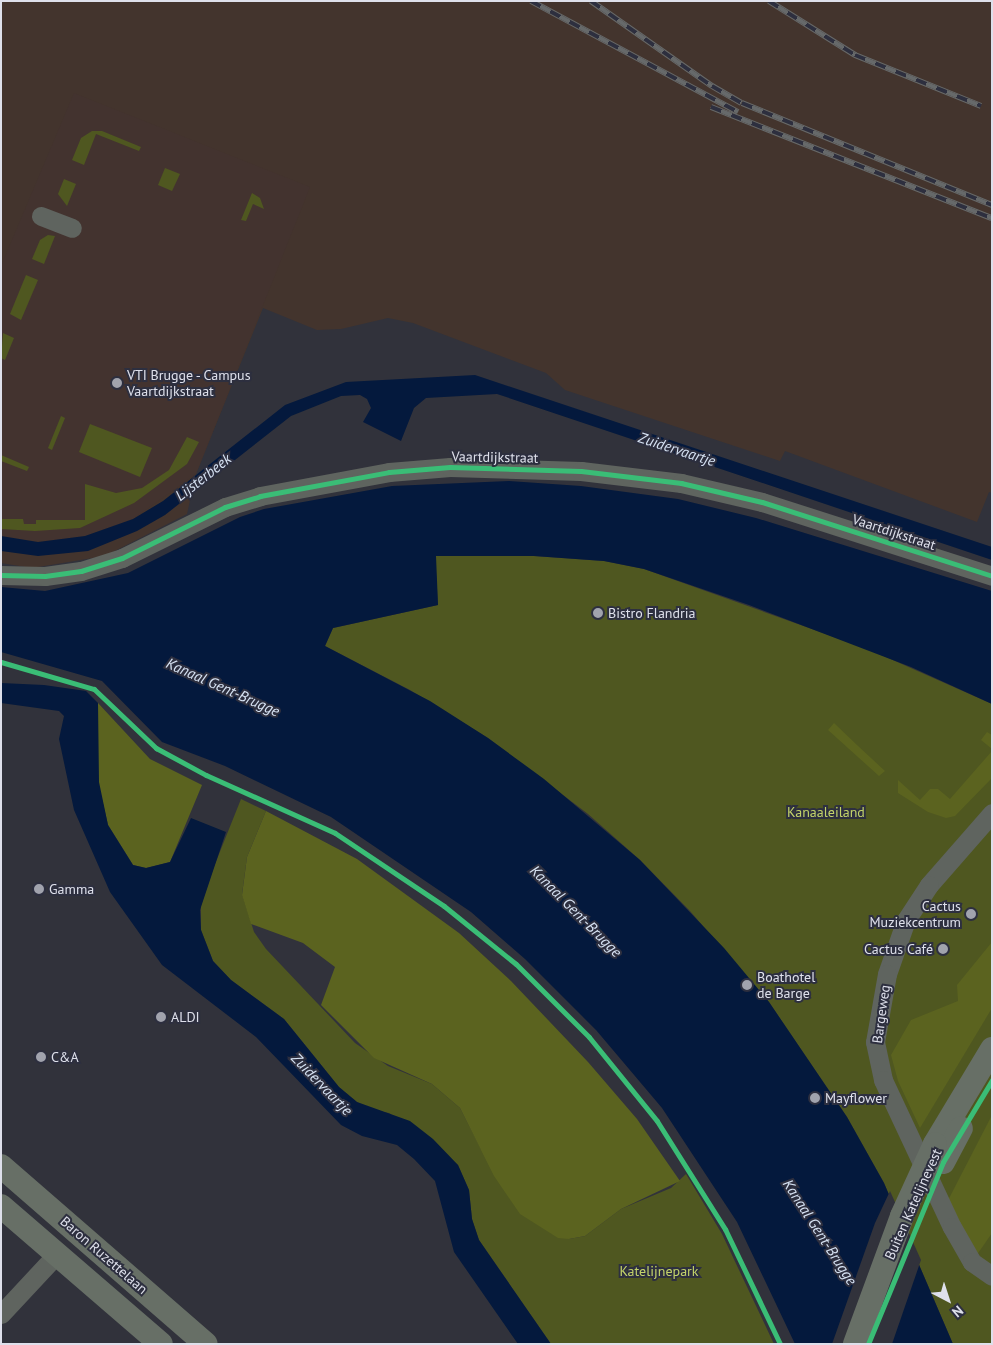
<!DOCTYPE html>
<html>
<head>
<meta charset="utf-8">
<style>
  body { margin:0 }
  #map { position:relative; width:993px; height:1345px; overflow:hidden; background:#31323b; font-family:"PT Sans",sans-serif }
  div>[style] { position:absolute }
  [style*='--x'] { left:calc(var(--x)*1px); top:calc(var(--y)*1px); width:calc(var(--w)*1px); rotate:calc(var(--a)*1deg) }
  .industrial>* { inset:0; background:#43342d }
  .education>* { inset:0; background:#43332f }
  .green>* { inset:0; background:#4f5720 }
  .forest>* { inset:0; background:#5b631f }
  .water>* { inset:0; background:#04193d }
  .pier>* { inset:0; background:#31323b }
  .minor>* { height:19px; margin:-9.5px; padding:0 9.5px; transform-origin:9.5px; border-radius:9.5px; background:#5f645f }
  .major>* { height:24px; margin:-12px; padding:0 12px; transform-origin:12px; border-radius:12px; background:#676f66 }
  .rail>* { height:5.5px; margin-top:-2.75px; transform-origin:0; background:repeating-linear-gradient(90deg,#2d2f3f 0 11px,#66696a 0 22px); box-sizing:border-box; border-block:1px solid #66696a }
  .major-bridge>* { height:24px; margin:-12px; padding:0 12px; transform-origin:12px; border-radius:12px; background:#676f66 }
  .cycleway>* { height:5px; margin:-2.5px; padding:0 2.5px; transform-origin:2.5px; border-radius:2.5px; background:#3abd76 }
  .dots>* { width:14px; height:14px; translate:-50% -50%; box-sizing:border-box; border:2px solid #2d2f3f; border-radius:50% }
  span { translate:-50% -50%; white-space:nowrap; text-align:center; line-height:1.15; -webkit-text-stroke:4px #2d2f3f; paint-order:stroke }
  .poi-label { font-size:14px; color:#dee0eb }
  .left { translate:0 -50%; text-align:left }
  .right { translate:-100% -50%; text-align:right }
  .street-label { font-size:14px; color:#dee0eb }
  .park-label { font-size:14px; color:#c4d46a }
  .water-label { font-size:15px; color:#d7e3f4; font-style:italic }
  .frame { position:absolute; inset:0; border:2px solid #dee0eb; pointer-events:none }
  .north { position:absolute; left:923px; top:1275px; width:50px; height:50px; -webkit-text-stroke:4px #2d2f3f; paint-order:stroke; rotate:140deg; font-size:14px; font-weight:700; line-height:20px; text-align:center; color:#dee0eb }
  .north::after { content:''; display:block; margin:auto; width:18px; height:22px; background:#dee0eb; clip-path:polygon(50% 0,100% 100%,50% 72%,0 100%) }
</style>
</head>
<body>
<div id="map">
  <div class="industrial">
    <div style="clip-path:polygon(1px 1px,992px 1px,992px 493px,989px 492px,977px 522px,785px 451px,780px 461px,565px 390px,546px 373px,413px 323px,388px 318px,341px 329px,317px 330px,263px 308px,196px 474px,187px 514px,105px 556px,32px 568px,1px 563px)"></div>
  </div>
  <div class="education">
    <div style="clip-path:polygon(74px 93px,310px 187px,196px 474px,133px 519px,86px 536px,38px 542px,1px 536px,1px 266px)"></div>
  </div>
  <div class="green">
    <div style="clip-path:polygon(92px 131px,102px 131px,141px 147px,139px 151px,96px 134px,84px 165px,72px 160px,81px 138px)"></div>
    <div style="clip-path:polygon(165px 168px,180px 174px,172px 191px,158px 185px)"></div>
    <div style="clip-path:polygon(64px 179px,76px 184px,67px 206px,58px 194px)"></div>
    <div style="clip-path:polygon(252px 193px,260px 198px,264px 209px,253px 204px,246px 221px,241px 220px)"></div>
    <div style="clip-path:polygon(48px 235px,55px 236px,44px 264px,32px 259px,40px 240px)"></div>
    <div style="clip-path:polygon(26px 275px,38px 280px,21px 320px,10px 314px)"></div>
    <div style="clip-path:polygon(3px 333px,14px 338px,5px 360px,1px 358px)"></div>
    <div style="clip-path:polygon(61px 416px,65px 418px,52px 450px,48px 448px)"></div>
    <div style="clip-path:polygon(90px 424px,152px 448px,140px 477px,79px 452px)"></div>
    <div style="clip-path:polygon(187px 437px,199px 442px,187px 464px,134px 503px,80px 528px,35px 531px,1px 529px,1px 519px,23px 519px,24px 524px,36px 524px,36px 520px,85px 520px,85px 484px,116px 493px,142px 488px,169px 470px)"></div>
    <div style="clip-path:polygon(1px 455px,29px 467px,27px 471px,1px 461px)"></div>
    <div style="clip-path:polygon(435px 556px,534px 556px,604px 561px,644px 569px,868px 649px,992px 704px,992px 1344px,953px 1344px,884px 1183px,847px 1117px,769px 1002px,690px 911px,640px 860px,588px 814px,488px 738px,410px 690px,325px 646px,333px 628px,438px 605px)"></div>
    <div style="clip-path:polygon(241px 799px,266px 811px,247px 857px,242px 894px,254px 932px,266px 949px,355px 1043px,388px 1066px,432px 1084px,460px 1108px,481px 1149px,569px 1239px,585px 1236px,621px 1209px,671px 1188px,686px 1174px,722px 1234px,774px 1344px,551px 1344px,479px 1240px,472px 1219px,469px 1190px,458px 1165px,389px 1113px,371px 1110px,357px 1102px,339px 1087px,284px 1019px,231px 980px,213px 961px,201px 930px,201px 899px)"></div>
  </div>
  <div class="forest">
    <div style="clip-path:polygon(98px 703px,150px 759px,202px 785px,170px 862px,146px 868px,133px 865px,108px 825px,98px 782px)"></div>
    <div style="clip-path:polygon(834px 723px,857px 745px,885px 771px,879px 776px,828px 730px)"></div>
    <div style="clip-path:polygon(987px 732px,992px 735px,992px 749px,981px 740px)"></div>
    <div style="clip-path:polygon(992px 751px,992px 778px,955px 816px,946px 818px,928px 812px,898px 793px,898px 780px,920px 800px,930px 789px,938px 789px,950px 799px)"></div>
    <div style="clip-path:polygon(266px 811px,357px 859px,459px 933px,511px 981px,588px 1062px,637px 1119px,680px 1181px,621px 1209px,585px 1236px,569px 1239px,558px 1238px,520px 1214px,494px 1176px,460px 1108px,432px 1084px,374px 1058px,321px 1005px,335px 967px,303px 943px,251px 924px,242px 895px,247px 857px)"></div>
    <div style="clip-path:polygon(992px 942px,992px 1008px,920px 1128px,898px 1081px,891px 1055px,911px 1020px,958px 1001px,957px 985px)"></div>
    <div style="clip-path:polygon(992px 1115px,992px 1233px,972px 1262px,943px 1210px)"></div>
  </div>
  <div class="water">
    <div style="clip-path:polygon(475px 375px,992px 547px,992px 560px,497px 394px,426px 398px,414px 408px,401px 441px,363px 422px,371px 408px,367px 399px,360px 395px,341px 396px,291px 416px,165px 515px,137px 531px,88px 551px,38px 556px,1px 551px,1px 536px,38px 542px,85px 536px,133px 519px,163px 501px,285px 405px,346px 382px)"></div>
    <div style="clip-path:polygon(509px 481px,581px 486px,678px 499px,756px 518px,992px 591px,992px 704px,911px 667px,749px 605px,644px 569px,604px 561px,534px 556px,436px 556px,438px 605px,333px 628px,325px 646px,430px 701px,488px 738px,544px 779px,640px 860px,724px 948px,769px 1002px,847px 1117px,884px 1183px,953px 1344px,795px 1344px,737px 1222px,662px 1108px,596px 1030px,525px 959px,471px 912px,331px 817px,225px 766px,162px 742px,102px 681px,1px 652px,1px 587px,45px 591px,128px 573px,240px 517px,264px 509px,392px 486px)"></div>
    <div style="clip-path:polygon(1px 683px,44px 685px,86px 691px,98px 703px,99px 782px,108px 825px,133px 865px,146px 868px,170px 862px,191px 818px,226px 832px,200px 910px,201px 930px,213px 961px,231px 980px,284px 1019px,339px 1087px,357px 1102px,410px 1121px,433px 1139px,458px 1165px,469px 1190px,472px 1219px,479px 1240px,551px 1344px,518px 1344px,454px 1252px,435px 1181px,414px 1159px,397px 1145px,362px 1136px,341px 1125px,256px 1037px,162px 965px,110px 892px,74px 810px,59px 739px,64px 716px,59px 711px,1px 703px)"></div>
  </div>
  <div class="pier">
    <div style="clip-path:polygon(890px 1191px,921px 1260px,892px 1344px,832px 1344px,875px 1223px)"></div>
  </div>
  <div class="minor">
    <div style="--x:41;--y:216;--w:33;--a:21"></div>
    <div style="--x:1;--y:575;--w:44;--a:1.3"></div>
    <div style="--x:45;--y:576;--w:36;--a:-8"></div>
    <div style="--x:81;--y:571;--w:43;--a:-17.6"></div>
    <div style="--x:122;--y:558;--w:115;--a:-26.3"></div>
    <div style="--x:225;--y:507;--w:37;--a:-17"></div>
    <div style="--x:260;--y:496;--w:131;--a:-10.5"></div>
    <div style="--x:389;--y:472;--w:61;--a:-4.7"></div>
    <div style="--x:450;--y:467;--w:131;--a:1.7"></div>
    <div style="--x:581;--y:471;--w:101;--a:6.8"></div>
    <div style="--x:681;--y:483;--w:83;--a:13.2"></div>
    <div style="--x:762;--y:502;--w:242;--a:17.8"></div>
    <div style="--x:992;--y:813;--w:96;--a:131.2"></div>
    <div style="--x:929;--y:885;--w:42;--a:123.3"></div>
    <div style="--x:906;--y:920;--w:57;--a:109.4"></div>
    <div style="--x:887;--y:974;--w:69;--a:100"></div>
    <div style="--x:875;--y:1042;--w:39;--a:78"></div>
    <div style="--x:883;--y:1080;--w:162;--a:64.9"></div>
    <div style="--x:952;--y:1227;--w:40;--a:60.3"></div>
    <div style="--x:972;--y:1262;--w:24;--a:35"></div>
    <div style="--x:1;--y:1314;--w:82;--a:-47"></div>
  </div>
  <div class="major">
    <div style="--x:935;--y:1144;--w:111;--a:-59"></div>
    <div style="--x:943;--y:1162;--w:38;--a:-62"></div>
    <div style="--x:1;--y:1166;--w:271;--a:41"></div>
    <div style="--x:1;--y:1206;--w:211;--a:40.8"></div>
  </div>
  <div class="rail">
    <div style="--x:531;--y:1;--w:235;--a:28.2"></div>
    <div style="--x:591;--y:1;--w:148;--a:35.1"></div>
    <div style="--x:712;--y:86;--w:34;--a:30"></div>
    <div style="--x:742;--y:103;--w:270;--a:22.2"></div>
    <div style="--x:769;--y:1;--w:102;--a:32.1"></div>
    <div style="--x:855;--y:55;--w:136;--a:22"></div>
    <div style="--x:711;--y:107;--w:302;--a:21.6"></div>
  </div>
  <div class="major-bridge">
    <div style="--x:855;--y:1344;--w:136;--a:-69.8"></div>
    <div style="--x:902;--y:1216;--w:79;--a:-65.4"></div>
  </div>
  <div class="cycleway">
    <div style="--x:1;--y:575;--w:44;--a:1.3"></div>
    <div style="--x:45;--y:576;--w:36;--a:-8"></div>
    <div style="--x:81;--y:571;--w:43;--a:-17.6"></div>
    <div style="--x:122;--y:558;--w:115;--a:-26.3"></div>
    <div style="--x:225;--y:507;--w:37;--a:-17"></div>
    <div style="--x:260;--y:496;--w:131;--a:-10.5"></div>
    <div style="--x:389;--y:472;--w:61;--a:-4.7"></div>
    <div style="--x:450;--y:467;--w:131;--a:1.7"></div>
    <div style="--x:581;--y:471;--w:101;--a:6.8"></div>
    <div style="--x:681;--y:483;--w:83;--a:13.2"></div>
    <div style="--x:762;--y:502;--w:242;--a:17.8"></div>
    <div style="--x:1;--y:662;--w:97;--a:16.2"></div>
    <div style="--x:94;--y:689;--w:86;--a:43.6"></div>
    <div style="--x:156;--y:748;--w:57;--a:28.4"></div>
    <div style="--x:206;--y:775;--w:141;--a:24.2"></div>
    <div style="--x:335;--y:833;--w:131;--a:33.8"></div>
    <div style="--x:444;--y:906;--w:92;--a:38.9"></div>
    <div style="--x:516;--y:964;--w:103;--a:45"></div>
    <div style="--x:589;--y:1037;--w:108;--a:51"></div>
    <div style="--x:657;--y:1121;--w:128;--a:57.8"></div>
    <div style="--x:725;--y:1229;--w:127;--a:64.4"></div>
    <div style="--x:868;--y:1344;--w:197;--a:-67.6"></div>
    <div style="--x:943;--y:1162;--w:96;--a:-59.1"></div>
  </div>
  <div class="dots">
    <div style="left:117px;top:383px;background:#a1a3ad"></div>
    <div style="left:598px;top:613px;background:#a1a3ad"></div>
    <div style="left:39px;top:889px;background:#a1a3ad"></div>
    <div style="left:971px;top:914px;background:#a1a3ad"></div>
    <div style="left:943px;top:949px;background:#a1a3ad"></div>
    <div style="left:747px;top:985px;background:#a1a3ad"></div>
    <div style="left:161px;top:1017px;background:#a1a3ad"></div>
    <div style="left:41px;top:1057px;background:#a1a3ad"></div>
    <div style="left:815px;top:1098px;background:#a1a3ad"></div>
  </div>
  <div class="poi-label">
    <span class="left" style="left:127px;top:383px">VTI Brugge - Campus<br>Vaartdijkstraat</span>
    <span class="left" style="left:608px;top:613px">Bistro Flandria</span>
    <span class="left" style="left:49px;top:889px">Gamma</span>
    <span class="right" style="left:961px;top:914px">Cactus<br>Muziekcentrum</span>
    <span class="right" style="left:933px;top:949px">Cactus Café</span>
    <span class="left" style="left:757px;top:985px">Boathotel<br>de Barge</span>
    <span class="left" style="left:171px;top:1017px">ALDI</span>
    <span class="left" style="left:51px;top:1057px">C&amp;A</span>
    <span class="left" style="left:825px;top:1098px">Mayflower</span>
  </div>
  <div class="street-label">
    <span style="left:495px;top:457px;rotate:1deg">Vaartdijkstraat</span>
    <span style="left:894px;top:532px;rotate:18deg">Vaartdijkstraat</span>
    <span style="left:881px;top:1014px;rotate:-82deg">Bargeweg</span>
    <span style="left:913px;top:1204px;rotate:-66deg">Buiten Katelijnevest</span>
    <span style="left:104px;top:1255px;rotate:41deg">Baron Ruzettelaan</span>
  </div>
  <div class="park-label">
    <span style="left:826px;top:812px">Kanaaleiland</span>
    <span style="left:659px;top:1271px">Katelijnepark</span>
  </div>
  <div class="water-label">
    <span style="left:677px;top:449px;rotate:18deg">Zuidervaartje</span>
    <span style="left:203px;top:477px;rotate:-38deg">Lijsterbeek</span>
    <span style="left:223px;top:687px;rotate:24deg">Kanaal Gent-Brugge</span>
    <span style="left:576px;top:911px;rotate:45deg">Kanaal Gent-Brugge</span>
    <span style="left:322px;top:1084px;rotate:46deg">Zuidervaartje</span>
    <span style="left:820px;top:1232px;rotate:57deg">Kanaal Gent-Brugge</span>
  </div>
  <div class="frame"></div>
  <div class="north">N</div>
</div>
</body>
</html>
